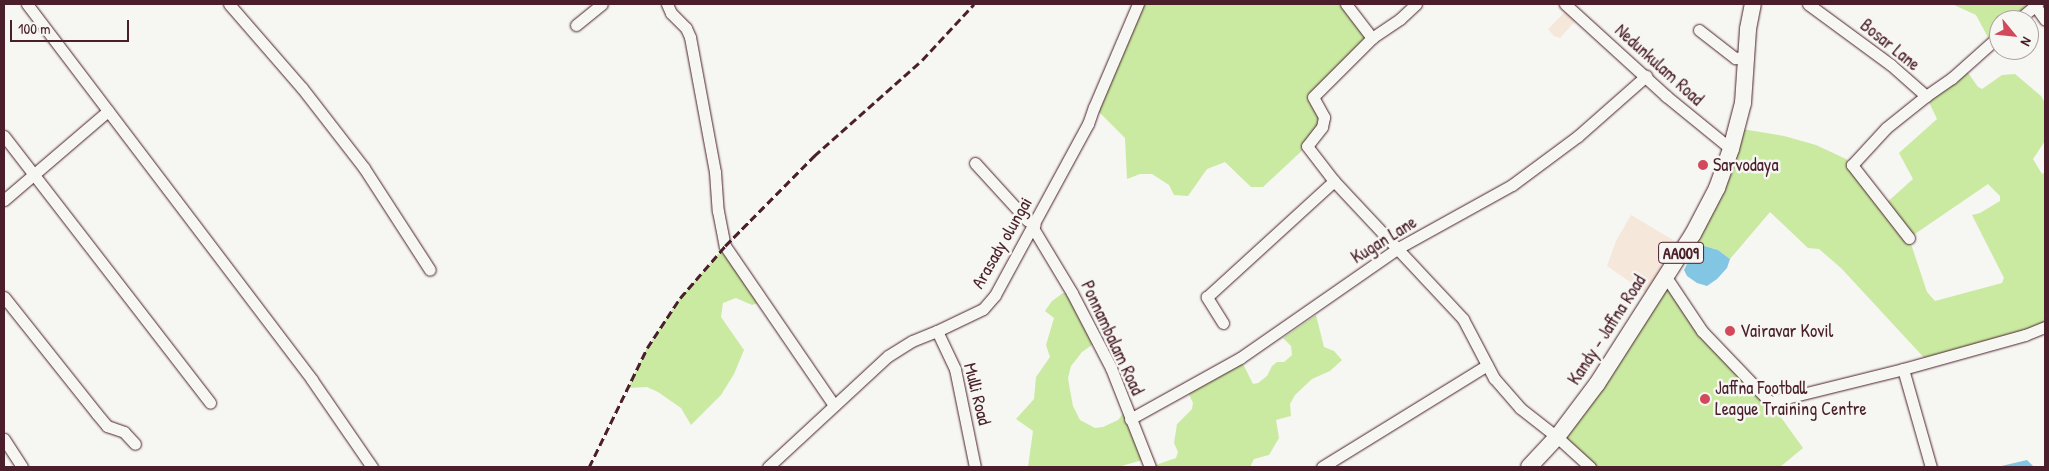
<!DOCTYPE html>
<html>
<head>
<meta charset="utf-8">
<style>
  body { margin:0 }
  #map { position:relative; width:2049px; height:471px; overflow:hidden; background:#f6f6f2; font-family:"Patrick Hand",sans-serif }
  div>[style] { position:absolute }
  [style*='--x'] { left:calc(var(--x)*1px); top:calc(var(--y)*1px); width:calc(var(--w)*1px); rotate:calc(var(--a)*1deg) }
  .built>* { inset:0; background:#f5e7da }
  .green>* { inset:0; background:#caeaa2 }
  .water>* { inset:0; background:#83c6e4 }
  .roads { filter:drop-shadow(0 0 1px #4a1f2b) drop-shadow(0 0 1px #4a1f2b) }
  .minor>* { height:11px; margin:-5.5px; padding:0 5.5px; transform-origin:5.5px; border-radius:5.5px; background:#f6f6f2 }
  .highway>* { height:16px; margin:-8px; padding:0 8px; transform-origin:8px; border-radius:8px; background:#f6f6f2 }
  .rail>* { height:2.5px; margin-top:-1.25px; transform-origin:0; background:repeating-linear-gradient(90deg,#4a1f2b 0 8px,transparent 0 12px) }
  .dots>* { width:14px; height:14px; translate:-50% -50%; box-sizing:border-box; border:2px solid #f6f6f2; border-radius:50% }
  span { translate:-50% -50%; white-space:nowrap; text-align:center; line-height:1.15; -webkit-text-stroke:5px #f6f6f2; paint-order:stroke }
  .shield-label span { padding:1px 4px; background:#f6f6f2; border:1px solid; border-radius:4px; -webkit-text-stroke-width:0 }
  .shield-label { font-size:16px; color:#4a1f2b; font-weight:700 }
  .street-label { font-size:18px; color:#4a1f2b }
  .poi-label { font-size:18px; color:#4a1f2b }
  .left { translate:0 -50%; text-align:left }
  .frame { position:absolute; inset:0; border:5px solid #4a1f2b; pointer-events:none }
  .north { position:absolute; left:1989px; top:10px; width:50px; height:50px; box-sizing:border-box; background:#f6f6f2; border:1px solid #b1a0a2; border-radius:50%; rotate:118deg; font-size:14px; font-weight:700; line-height:20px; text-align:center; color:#4a1f2b }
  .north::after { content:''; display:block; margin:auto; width:18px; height:22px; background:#d1495b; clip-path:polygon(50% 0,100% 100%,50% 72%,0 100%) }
  .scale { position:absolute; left:10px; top:20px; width:119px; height:22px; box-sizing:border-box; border:2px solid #4a1f2b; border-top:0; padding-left:6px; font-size:15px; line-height:18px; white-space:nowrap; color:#4a1f2b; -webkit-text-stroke:4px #f6f6f2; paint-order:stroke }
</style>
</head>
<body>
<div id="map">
  <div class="built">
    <div style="clip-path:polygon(1569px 8px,1579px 17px,1560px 38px,1554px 36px,1548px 29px)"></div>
    <div style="clip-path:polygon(1631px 215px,1685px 247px,1652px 297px,1607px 266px,1616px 241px)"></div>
  </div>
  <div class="green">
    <div style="clip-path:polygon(1138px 4px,1346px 4px,1372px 38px,1313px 97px,1324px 117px,1307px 146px,1263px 187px,1251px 187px,1225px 162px,1207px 169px,1188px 196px,1174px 195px,1169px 185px,1152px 174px,1140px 174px,1127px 179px,1125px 138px,1094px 107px)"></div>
    <div style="clip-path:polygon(1952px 4px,2034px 4px,2018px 20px,1999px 20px,1999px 36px,1991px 43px,1976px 15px)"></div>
    <div style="clip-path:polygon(evenodd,1964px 67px,1978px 87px,1982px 89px,2002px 75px,2015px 74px,2041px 96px,2045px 103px,2045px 141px,2033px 159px,2042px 174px,2045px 172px,2045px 327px,1928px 362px,1841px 268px,1819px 249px,1808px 248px,1770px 212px,1730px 259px,1718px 250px,1701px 245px,1693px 234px,1736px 128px,1784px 136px,1816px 145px,1846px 159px,1884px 205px,1913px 179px,1899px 153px,1937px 119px,1926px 96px,1964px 67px,1988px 184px,2000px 196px,2000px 201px,1980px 213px,1972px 215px,2004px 278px,2002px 283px,1935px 301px,1927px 292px,1909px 238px,1988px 184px)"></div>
    <div style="clip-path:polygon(725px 246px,758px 303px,752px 305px,736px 298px,723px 303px,721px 317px,744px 350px,734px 374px,721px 395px,691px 425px,681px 408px,658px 392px,647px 387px,628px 388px,647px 348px,680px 298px)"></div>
    <div style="clip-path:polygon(1666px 277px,1702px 331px,1770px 402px,1803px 448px,1780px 467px,1590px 467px,1557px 437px)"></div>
    <div style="clip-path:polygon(1063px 293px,1072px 293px,1100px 346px,1092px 345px,1082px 352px,1071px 366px,1068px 378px,1070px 390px,1073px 406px,1080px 420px,1095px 428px,1103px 427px,1118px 420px,1126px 410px,1146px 459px,1118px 467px,1028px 467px,1033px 431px,1016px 419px,1034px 399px,1036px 377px,1050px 357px,1046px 345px,1054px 318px,1045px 311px,1052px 301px)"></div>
    <div style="clip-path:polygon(1316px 315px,1324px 347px,1334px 351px,1342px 360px,1330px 371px,1312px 379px,1295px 395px,1290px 404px,1291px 416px,1276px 420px,1279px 438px,1269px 455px,1254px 459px,1250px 467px,1150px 467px,1176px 458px,1178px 452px,1174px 443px,1177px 424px,1192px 409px,1193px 403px,1186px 388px,1240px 358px,1253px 384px,1258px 383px,1267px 376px,1272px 366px,1277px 362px,1284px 362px,1292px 355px,1291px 346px,1283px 338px)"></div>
  </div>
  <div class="water">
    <div style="clip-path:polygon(1701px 245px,1718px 250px,1730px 259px,1727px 268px,1717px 279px,1707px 286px,1697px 283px,1687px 276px,1684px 270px,1692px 254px)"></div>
    <div style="clip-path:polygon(2027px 460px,2034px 467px,1997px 467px)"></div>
  </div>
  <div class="roads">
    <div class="minor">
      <div style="--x:27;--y:4;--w:472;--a:52.8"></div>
      <div style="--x:312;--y:380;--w:106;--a:55.4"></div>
      <div style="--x:229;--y:4;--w:111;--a:49"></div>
      <div style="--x:302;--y:88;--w:101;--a:52.2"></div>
      <div style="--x:364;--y:168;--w:121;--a:57.1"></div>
      <div style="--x:667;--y:4;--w:10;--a:66"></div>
      <div style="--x:671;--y:13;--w:21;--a:45"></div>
      <div style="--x:686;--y:28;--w:10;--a:66"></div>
      <div style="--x:690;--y:37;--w:137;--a:79.5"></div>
      <div style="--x:715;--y:172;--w:39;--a:86"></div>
      <div style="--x:718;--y:211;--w:36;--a:79"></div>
      <div style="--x:725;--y:246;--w:193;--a:55.6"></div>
      <div style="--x:1346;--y:4;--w:43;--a:52.6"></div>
      <div style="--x:1416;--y:4;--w:22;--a:137"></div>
      <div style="--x:1400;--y:19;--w:34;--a:146"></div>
      <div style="--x:1372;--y:38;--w:83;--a:135"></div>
      <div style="--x:1313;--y:97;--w:23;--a:61"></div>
      <div style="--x:1324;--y:117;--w:10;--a:101"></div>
      <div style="--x:1322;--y:127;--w:24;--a:128"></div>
      <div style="--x:1307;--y:146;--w:44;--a:52.4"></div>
      <div style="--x:1334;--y:181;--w:189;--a:46.9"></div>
      <div style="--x:1463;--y:319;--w:67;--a:62.3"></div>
      <div style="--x:1494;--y:378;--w:40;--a:49"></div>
      <div style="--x:1520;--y:408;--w:47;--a:38.1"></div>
      <div style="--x:1557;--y:437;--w:45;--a:42.3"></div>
      <div style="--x:1565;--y:4;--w:137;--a:42.3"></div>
      <div style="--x:1666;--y:96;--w:84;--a:39.2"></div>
      <div style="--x:1808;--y:4;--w:103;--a:36.3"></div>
      <div style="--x:1891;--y:65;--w:47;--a:41.5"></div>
      <div style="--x:2034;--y:4;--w:19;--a:55"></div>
      <div style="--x:2018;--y:20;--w:25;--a:-40"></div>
      <div style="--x:576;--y:25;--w:33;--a:-39"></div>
      <div style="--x:1699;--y:30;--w:46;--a:37.9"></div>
      <div style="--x:1735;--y:58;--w:10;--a:-6"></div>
      <div style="--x:4;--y:136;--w:337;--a:52.3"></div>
      <div style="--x:975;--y:163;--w:77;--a:47.6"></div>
      <div style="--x:1027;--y:220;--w:9;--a:32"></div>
      <div style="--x:4;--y:200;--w:137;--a:-40.6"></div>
      <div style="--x:1033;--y:228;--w:76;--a:59"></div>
      <div style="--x:1072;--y:293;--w:85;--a:62.5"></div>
      <div style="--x:1111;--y:368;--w:106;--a:68.5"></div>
      <div style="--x:1909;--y:238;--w:93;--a:-128"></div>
      <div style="--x:1852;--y:165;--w:50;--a:-47.4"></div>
      <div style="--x:1886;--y:128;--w:51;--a:-38.7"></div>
      <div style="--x:1926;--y:96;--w:32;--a:-35"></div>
      <div style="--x:1952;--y:78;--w:63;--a:-41.8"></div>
      <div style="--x:1666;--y:277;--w:65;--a:56.3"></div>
      <div style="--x:1702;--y:331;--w:98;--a:46.2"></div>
      <div style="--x:1770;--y:402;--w:137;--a:-13.9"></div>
      <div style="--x:1903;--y:369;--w:127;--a:-15.6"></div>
      <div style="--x:2025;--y:335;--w:22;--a:-22"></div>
      <div style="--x:4;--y:297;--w:149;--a:51.5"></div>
      <div style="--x:97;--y:414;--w:16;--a:50"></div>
      <div style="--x:107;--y:426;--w:18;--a:19"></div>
      <div style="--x:124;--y:432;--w:16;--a:47"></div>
      <div style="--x:1223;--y:323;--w:31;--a:-122"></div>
      <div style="--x:1207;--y:297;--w:172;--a:-42.4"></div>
      <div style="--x:937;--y:331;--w:42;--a:64.7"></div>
      <div style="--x:955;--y:369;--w:100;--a:78.5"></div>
      <div style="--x:1903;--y:369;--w:102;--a:74.1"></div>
      <div style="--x:1130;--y:419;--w:126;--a:-29"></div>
      <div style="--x:1240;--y:358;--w:195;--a:-34.8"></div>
      <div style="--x:1400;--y:247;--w:128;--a:-29"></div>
      <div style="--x:1512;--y:185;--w:82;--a:-36.6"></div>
      <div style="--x:1578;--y:136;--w:91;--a:-41.4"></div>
      <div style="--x:4;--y:439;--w:33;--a:57"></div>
      <div style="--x:768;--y:467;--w:163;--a:-42.8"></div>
      <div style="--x:888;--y:356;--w:28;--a:-32"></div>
      <div style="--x:912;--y:341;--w:27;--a:-22"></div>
      <div style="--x:937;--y:331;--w:51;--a:-25.6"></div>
      <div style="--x:983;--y:309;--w:18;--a:-49"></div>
      <div style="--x:995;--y:295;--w:195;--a:-61.5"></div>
      <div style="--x:1088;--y:124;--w:18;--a:-71"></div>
      <div style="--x:1094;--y:107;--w:112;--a:-66.9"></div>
      <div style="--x:1322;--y:467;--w:194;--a:-31.7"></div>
    </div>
    <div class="highway">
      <div style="--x:1529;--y:467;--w:41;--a:-47"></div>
      <div style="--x:1557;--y:437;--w:66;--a:-53"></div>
      <div style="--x:1597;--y:384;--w:178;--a:-57.4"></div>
      <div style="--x:1693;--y:234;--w:52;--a:-62.4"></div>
      <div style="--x:1717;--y:188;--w:41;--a:-70.3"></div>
      <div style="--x:1731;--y:149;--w:48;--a:-75.4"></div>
      <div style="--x:1743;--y:103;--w:74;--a:-86.1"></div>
      <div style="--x:1748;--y:29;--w:25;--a:-79"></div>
    </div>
  </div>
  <div class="rail">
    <div style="--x:589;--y:467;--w:132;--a:-64"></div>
    <div style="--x:647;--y:348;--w:60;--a:-56.6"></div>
    <div style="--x:680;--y:298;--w:69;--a:-49.1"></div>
    <div style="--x:725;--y:246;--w:127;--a:-45.3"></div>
    <div style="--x:814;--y:156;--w:144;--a:-41.6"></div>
    <div style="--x:922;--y:60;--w:76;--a:-47.1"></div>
  </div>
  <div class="dots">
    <div style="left:1703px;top:165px;background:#d1495b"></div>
    <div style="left:1730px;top:331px;background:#d1495b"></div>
    <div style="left:1705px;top:399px;background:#d1495b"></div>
  </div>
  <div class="shield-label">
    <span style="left:1681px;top:253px">AA009</span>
  </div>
  <div class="street-label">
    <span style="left:1890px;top:45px;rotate:39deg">Bosar Lane</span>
    <span style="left:1659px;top:65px;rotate:42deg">Nedunkulam Road</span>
    <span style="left:1384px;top:240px;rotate:-32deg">Kugan Lane</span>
    <span style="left:1002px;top:243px;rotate:-60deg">Arasady olungai</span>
    <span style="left:1607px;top:330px;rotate:-57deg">Kandy - Jaffna Road</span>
    <span style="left:1112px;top:338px;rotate:65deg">Ponnambalam Road</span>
    <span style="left:977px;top:394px;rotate:76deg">Mulli Road</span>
  </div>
  <div class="poi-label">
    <span class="left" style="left:1713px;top:165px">Sarvodaya</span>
    <span class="left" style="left:1740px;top:331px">Vairavar Kovil</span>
    <span class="left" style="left:1715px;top:399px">Jaffna Football<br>League Training Centre</span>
  </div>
  <div class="frame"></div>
  <div class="north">N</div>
  <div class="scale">100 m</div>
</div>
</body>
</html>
